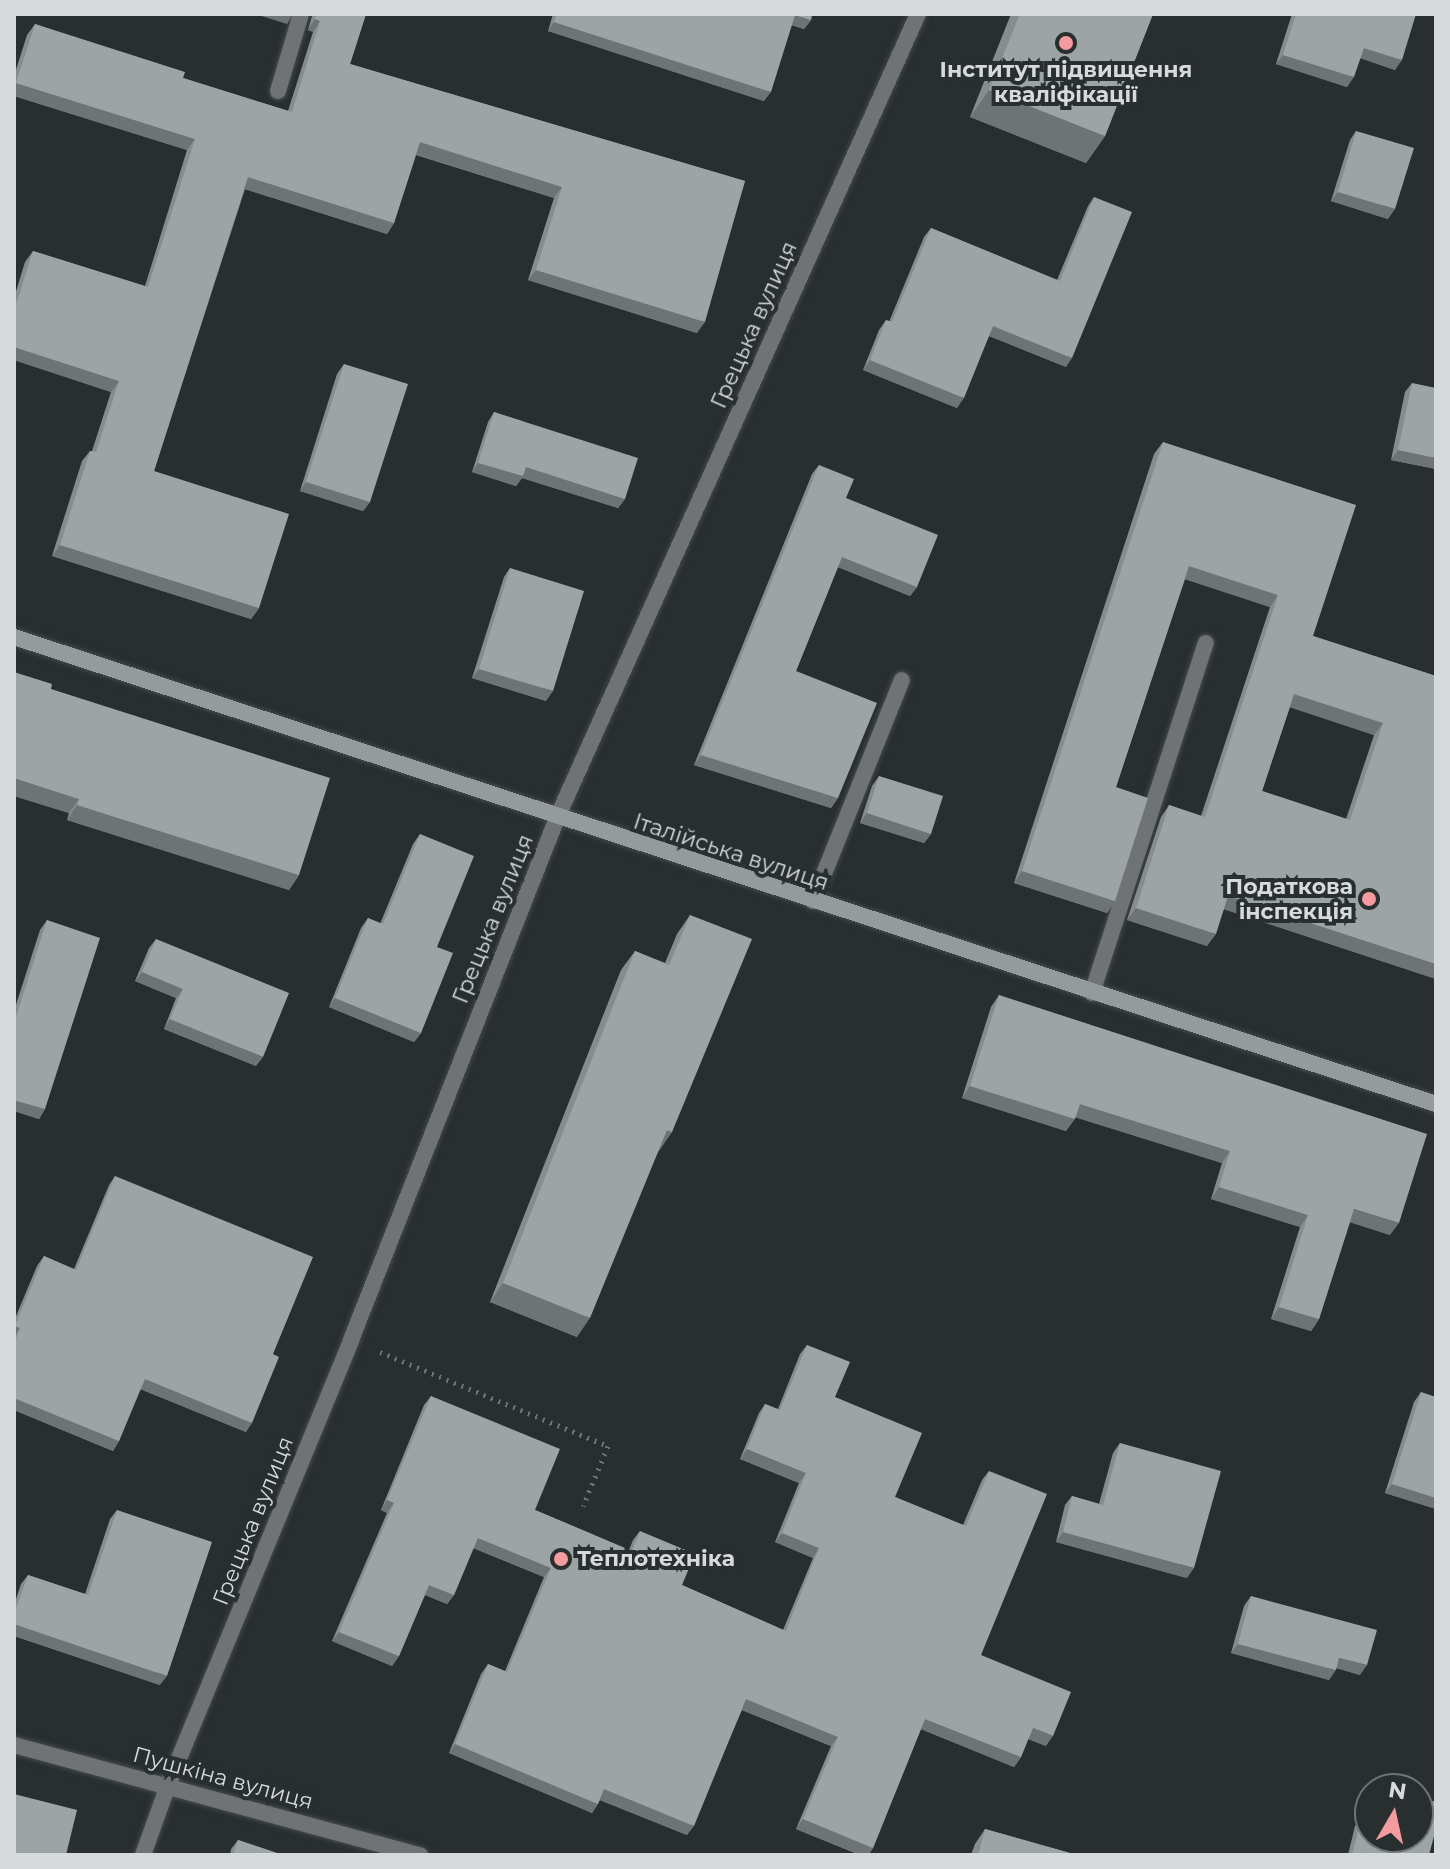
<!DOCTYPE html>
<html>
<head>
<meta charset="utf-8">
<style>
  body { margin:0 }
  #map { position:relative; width:1450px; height:1869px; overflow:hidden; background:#292f2f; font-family:Montserrat,sans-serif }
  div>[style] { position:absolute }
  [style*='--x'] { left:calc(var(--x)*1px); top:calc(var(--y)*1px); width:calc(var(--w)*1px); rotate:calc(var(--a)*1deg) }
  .path>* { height:5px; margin-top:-2.5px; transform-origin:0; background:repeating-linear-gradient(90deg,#6e7474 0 2px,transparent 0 8px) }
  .roads { filter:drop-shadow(0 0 2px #454a4a) drop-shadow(0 0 2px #454a4a) }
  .lane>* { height:16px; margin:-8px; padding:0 8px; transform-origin:8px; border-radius:8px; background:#707373 }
  .street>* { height:16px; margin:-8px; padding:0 8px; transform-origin:8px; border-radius:8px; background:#707373 }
  .secondary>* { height:16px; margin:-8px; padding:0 8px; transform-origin:8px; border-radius:8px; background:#959a9a }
  .wall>* { inset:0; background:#878d8d }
  .shaded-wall>* { inset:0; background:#6e7373 }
  .building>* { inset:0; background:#9da4a4 }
  .dots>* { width:22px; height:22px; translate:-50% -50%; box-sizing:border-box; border:4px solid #292f2f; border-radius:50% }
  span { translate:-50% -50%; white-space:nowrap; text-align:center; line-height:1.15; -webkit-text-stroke:8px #292f2f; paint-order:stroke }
  .poi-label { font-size:22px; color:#d6dada; font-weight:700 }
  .right { translate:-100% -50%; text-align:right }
  .left { translate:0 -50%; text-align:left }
  .street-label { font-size:22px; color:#d6dada }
  .frame { position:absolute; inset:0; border:16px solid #d6dada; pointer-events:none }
  .north { position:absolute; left:1354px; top:1773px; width:80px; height:80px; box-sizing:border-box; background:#292f2f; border:2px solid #6e7373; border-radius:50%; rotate:9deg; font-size:22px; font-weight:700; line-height:32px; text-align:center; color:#d6dada }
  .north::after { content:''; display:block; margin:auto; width:28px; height:36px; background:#f49b9f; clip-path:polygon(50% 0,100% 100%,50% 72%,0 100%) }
</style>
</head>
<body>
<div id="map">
  <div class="path">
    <div style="--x:380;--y:1352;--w:247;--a:22.4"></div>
    <div style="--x:608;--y:1446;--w:65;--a:112.6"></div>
  </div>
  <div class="roads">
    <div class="lane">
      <div style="--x:278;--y:91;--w:80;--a:-73.4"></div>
      <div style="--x:813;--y:901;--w:238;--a:-68.1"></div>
      <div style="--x:1092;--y:993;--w:368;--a:-72"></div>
    </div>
    <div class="street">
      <div style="--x:14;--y:1745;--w:421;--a:15.2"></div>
      <div style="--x:143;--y:1855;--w:74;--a:-70.3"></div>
      <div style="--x:168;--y:1785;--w:481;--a:-67.6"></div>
      <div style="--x:351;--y:1340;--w:561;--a:-68.46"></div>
      <div style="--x:557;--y:818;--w:881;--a:-65.82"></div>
    </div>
    <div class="secondary">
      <div style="--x:14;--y:637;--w:1497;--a:18.18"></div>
    </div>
  </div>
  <div class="wall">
    <div style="clip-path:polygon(311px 14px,366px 14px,350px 64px,745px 181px,697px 333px,528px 280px,554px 198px,416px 155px,394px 223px,387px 234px,245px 189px,154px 471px,259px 608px,251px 619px,52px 556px,82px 461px,90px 451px,92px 451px,111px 392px,14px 360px,14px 298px,25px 262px,33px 251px,145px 286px,187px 150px,14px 96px,14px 76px,27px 35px,35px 24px,183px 78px,288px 111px,313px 32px,308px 30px,312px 16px)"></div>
    <div style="clip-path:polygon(553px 14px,812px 14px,811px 20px,804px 29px,791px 25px,764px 101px,548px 31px)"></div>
    <div style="clip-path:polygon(1011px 14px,1153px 14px,1105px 136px,1086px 163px,970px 117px)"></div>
    <div style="clip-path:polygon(1292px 14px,1416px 14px,1395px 70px,1360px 58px,1347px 87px,1276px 64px)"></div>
    <div style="clip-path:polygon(1356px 131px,1388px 219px,1331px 201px,1350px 140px)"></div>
    <div style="clip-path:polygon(1094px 197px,1066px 367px,989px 336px,957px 408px,863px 370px,879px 330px,886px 320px,889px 322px,924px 237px,931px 228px,1057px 280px,1088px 206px)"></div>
    <div style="clip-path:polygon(344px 364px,370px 502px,363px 511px,300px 491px,337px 374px)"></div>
    <div style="clip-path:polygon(1412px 383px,1436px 469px,1391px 460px,1405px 392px)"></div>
    <div style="clip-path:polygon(494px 412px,625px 499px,618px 508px,522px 478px,516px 486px,472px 472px,488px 422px)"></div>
    <div style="clip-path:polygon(evenodd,1163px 442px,1313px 636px,1436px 676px,1436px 979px,1224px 909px,1207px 946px,1127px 920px,1161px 817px,1169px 805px,1201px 816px,1270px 607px,1185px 579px,1116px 787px,1115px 901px,1107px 913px,1014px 883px,1154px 454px,1163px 442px,1290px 707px,1374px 735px,1346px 819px,1262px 791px,1290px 707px)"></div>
    <div style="clip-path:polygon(819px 465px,917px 587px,910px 596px,838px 567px,796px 671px,838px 798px,831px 808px,694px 765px,812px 474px)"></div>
    <div style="clip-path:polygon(510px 568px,546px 701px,472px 678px,504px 577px)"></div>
    <div style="clip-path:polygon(14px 672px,51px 689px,299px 875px,289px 890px,67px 820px,69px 813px,14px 796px)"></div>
    <div style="clip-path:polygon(879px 776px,931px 834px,924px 843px,860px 823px,872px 786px)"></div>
    <div style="clip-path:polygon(420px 834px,437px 947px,421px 1033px,414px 1042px,329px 1007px,361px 928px,368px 918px,380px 924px,413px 844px)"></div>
    <div style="clip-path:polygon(690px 915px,672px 1132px,658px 1151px,577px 1337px,490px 1302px,621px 970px,635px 951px,665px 963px,677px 934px)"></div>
    <div style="clip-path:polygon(47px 920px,45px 1109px,39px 1119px,14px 1111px,14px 1011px,40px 930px)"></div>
    <div style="clip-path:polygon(156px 939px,256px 1066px,164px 1029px,176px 998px,135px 981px,149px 948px)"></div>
    <div style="clip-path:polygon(999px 995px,1390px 1235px,1350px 1222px,1319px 1319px,1311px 1331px,1271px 1319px,1300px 1227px,1211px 1199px,1222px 1163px,1075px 1117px,1066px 1131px,962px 1098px,991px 1007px)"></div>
    <div style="clip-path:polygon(115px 1176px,273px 1354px,246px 1432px,140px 1389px,119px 1441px,113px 1451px,14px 1410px,14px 1321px,37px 1266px,44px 1256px,74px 1269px,109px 1185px)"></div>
    <div style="clip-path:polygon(807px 1345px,835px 1397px,895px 1497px,963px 1525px,982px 1480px,989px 1471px,981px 1655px,1046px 1746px,1028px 1739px,1021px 1757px,1014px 1767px,921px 1729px,873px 1848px,868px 1855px,860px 1855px,796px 1829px,831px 1746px,742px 1710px,687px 1835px,600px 1800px,592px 1813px,449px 1753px,481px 1674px,488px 1664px,505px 1671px,544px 1577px,473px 1548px,454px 1595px,447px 1604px,425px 1595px,399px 1656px,392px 1666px,332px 1641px,387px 1513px,381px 1510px,424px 1405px,431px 1396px,535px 1510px,629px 1550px,633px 1540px,640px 1531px,682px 1585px,783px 1630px,813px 1558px,775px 1542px,799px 1483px,740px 1459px,759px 1413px,765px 1404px,778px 1409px,800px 1354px)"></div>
    <div style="clip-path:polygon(1421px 1392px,1436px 1509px,1385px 1493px,1414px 1402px)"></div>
    <div style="clip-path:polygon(1120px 1443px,1187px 1578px,1056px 1542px,1065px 1505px,1072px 1496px,1099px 1504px,1113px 1453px)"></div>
    <div style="clip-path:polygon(117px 1510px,160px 1685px,14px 1636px,14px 1605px,21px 1584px,28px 1575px,85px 1594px,110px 1519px)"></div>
    <div style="clip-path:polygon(1251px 1596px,1360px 1675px,1336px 1668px,1329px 1680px,1231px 1653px,1244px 1606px)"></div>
    <div style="clip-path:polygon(1362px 1817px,1429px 1855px,1348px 1855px,1355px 1826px)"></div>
    <div style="clip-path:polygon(985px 1829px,1077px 1855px,971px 1855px,975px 1844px)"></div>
    <div style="clip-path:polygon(238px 1840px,283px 1855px,230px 1855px,231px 1849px)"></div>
  </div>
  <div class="shaded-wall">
    <div style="clip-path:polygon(255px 14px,293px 14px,287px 24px)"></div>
    <div style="clip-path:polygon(795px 15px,811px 20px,804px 29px,788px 24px)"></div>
    <div style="clip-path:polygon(315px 19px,320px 21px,313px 32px,308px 30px)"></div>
    <div style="clip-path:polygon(554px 22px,771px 92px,764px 101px,548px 31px)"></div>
    <div style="clip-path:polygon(1364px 48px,1402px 60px,1395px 70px,1357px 57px)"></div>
    <div style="clip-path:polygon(1283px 55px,1354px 77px,1347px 87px,1276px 64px)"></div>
    <div style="clip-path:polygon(16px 83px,195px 139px,187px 150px,14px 96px,14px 85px)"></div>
    <div style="clip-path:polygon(989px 90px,1105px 136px,1086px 163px,970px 117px)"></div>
    <div style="clip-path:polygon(420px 142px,562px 187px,554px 198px,412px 153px)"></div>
    <div style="clip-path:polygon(248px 177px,394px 223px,387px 234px,241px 188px)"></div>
    <div style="clip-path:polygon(1338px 192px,1395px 209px,1388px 219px,1331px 201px)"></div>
    <div style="clip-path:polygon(536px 270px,705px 322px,697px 333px,528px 280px)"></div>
    <div style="clip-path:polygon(993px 326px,1072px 358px,1066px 367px,987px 335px)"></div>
    <div style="clip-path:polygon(14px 347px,119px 381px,111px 392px,14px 360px)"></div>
    <div style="clip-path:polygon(870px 360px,964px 398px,957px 408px,863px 370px)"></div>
    <div style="clip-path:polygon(1398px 450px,1436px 458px,1436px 469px,1391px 460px)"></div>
    <div style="clip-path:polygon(478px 463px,526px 467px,625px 499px,618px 508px,522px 478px,516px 486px,472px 472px)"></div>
    <div style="clip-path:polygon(306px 482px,370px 502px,363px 511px,300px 491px)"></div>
    <div style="clip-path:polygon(60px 545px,259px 608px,251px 619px,52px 556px)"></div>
    <div style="clip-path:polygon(842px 557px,917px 587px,910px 596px,835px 566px)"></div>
    <div style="clip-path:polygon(1189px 566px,1278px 595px,1270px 607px,1181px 578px)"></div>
    <div style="clip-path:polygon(479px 669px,553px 691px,546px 701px,472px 678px)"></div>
    <div style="clip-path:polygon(1294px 694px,1383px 723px,1374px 735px,1286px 706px)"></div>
    <div style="clip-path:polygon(701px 755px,838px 798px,831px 808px,694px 765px)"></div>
    <div style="clip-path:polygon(14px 778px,79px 799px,69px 813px,14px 796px)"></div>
    <div style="clip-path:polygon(77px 805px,299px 875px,289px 890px,67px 820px)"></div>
    <div style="clip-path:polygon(867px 813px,931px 834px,924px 843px,860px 823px)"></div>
    <div style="clip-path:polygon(1022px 871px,1115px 901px,1107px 913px,1014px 883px)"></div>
    <div style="clip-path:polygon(1228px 896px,1436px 964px,1436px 979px,1220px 908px)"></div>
    <div style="clip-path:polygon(1136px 908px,1216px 934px,1207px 946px,1127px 920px)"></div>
    <div style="clip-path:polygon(142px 972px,183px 989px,176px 998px,135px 981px)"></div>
    <div style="clip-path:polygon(335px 998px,421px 1033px,414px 1042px,329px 1007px)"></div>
    <div style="clip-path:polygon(170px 1019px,263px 1057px,256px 1066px,164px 1029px)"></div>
    <div style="clip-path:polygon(970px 1086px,1075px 1119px,1066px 1131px,962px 1098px)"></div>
    <div style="clip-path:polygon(14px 1100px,45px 1109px,39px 1119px,14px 1111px)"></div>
    <div style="clip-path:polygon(1080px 1104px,1230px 1151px,1222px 1163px,1071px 1116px)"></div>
    <div style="clip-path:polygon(667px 1130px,672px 1132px,659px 1151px,654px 1149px)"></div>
    <div style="clip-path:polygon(1219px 1187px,1308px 1215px,1300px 1227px,1211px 1199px)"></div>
    <div style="clip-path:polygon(1354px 1209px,1399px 1223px,1390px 1235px,1346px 1221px)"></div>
    <div style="clip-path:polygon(503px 1283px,590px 1318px,577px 1337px,490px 1302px)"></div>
    <div style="clip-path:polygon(1279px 1307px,1319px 1319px,1311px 1331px,1271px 1319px)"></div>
    <div style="clip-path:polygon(15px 1326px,20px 1328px,14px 1337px,14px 1327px)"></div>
    <div style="clip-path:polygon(145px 1379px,252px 1423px,246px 1432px,138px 1388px)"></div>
    <div style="clip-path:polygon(14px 1398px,119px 1441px,113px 1451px,14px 1410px)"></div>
    <div style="clip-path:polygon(747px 1449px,806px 1473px,799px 1483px,740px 1459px)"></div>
    <div style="clip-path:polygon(1392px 1484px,1436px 1498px,1436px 1509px,1385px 1493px)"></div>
    <div style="clip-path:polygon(387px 1500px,394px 1503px,387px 1513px,381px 1510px)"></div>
    <div style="clip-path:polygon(1063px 1532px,1194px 1568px,1187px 1578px,1056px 1542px)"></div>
    <div style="clip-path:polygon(782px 1533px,819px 1548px,813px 1558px,775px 1542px)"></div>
    <div style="clip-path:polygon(478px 1538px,551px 1568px,544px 1577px,471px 1547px)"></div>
    <div style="clip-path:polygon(429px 1585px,454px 1595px,447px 1604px,423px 1594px)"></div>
    <div style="clip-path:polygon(14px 1624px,167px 1676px,160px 1685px,14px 1636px)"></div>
    <div style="clip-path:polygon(339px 1632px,399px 1656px,392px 1666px,332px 1641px)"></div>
    <div style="clip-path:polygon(1238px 1644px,1336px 1670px,1329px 1680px,1231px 1653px)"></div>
    <div style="clip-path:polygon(1339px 1658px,1367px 1665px,1360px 1675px,1333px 1667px)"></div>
    <div style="clip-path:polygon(746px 1699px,838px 1737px,831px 1746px,739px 1709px)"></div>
    <div style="clip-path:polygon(925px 1719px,1021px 1757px,1014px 1767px,918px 1728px)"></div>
    <div style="clip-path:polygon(1033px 1728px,1053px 1736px,1046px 1746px,1026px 1738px)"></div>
    <div style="clip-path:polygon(455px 1744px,598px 1804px,592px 1813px,449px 1753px)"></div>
    <div style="clip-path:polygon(604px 1789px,694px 1826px,687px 1835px,597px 1799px)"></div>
    <div style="clip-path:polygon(803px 1819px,873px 1848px,868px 1855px,860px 1855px,796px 1829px)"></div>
  </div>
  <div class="building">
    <div style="clip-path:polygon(317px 14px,366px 14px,350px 64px,745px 181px,705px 322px,536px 270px,562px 187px,420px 142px,394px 223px,248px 177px,154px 471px,289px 514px,259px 608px,60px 545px,90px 451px,96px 452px,119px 381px,14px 347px,14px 311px,33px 251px,148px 287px,195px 139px,16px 83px,35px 24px,185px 72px,183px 78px,292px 112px,320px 21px,315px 19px)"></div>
    <div style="clip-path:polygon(557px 14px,812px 14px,811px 20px,795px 15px,771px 92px,554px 22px)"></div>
    <div style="clip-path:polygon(1020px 14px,1153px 14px,1105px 136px,989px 90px)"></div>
    <div style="clip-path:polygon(1296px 14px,1416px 14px,1402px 60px,1364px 48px,1354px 77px,1283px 55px)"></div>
    <div style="clip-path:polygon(1356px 131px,1414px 148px,1395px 209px,1338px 192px)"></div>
    <div style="clip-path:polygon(1094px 197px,1132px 212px,1072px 358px,993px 326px,964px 398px,870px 360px,886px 320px,892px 322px,931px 228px,1060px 281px)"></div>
    <div style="clip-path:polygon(344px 364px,408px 384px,370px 502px,306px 482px)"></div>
    <div style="clip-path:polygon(1412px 383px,1436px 388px,1436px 458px,1398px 450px)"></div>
    <div style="clip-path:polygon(494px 412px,638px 458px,625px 499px,526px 467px,523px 476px,478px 463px)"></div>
    <div style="clip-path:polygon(evenodd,1163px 442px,1356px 505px,1313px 636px,1436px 676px,1436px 964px,1228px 896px,1216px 934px,1136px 908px,1169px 805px,1205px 817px,1278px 595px,1189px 566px,1116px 787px,1148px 798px,1115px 901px,1022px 871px,1163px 442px,1294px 694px,1383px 723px,1350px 820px,1262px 791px,1294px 694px)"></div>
    <div style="clip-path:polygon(819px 465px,854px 479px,846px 498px,938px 535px,917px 587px,842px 557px,796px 671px,877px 703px,838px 798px,701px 755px)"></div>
    <div style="clip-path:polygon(510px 568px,584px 591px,553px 691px,479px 669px)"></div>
    <div style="clip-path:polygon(14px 672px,52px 684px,51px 689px,330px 778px,299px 875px,77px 805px,79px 799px,14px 778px)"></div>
    <div style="clip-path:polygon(879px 776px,943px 796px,931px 834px,867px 813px)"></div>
    <div style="clip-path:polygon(420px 834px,474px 856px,437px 947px,453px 953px,421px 1033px,335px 998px,368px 918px,383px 924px)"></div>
    <div style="clip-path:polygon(690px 915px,752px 939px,672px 1132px,667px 1130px,590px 1318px,503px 1283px,635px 951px,669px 965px)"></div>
    <div style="clip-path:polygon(47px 920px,100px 938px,45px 1109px,14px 1100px,14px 1023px)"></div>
    <div style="clip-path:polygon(156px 939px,289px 993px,263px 1057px,170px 1019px,183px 989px,142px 972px)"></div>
    <div style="clip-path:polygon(999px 995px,1427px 1134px,1399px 1223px,1354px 1209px,1319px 1319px,1279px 1307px,1308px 1215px,1219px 1187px,1230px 1151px,1080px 1104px,1075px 1119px,970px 1086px)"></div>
    <div style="clip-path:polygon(115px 1176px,313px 1257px,273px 1354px,279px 1357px,252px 1423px,145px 1379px,119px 1441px,14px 1398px,14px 1344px,20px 1328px,15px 1326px,44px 1256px,76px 1270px)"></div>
    <div style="clip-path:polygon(807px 1345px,850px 1362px,835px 1397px,922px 1433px,895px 1497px,966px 1526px,989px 1471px,1047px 1494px,981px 1655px,1071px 1692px,1053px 1736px,1033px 1728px,1021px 1757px,925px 1719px,873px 1848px,803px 1819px,838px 1737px,746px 1699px,694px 1826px,604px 1789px,598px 1804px,455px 1744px,488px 1664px,507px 1672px,551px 1568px,478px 1538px,454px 1595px,429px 1585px,399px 1656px,339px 1632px,394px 1503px,387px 1500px,431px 1396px,560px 1449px,535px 1510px,632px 1551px,640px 1531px,695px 1554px,682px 1585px,786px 1631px,819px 1548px,782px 1533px,806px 1473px,747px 1449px,765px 1404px,780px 1410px)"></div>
    <div style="clip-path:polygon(1421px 1392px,1436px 1397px,1436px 1498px,1392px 1484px)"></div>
    <div style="clip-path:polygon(1120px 1443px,1221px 1471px,1194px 1568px,1063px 1532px,1072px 1496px,1103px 1505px)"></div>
    <div style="clip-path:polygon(117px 1510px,212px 1542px,167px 1676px,14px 1624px,14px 1614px,28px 1575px,88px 1595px)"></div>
    <div style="clip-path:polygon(1251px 1596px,1377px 1630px,1367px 1665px,1339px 1658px,1336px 1670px,1238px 1644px)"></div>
    <div style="clip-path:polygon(14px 1794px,77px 1810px,66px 1855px,14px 1855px)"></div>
    <div style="clip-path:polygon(1418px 1797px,1436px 1802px,1436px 1829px,1429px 1855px,1352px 1855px,1362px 1817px,1370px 1819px,1370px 1837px,1418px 1837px)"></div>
    <div style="clip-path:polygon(985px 1829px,1077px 1855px,978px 1855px)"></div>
    <div style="clip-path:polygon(238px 1840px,283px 1855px,233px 1855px)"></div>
  </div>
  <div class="dots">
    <div style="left:1066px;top:43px;background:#f49b9f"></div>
    <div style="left:1369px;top:899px;background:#f49b9f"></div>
    <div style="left:561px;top:1559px;background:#f49b9f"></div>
  </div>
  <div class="poi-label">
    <span style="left:1066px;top:82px">Інститут підвищення<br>кваліфікації</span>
    <span class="right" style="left:1353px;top:899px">Податкова<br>інспекція</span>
    <span class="left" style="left:577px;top:1559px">Теплотехніка</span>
  </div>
  <div class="street-label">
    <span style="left:754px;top:325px;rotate:-66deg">Грецька вулиця</span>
    <span style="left:731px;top:852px;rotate:18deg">Італійська вулиця</span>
    <span style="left:493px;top:919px;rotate:-68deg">Грецька вулиця</span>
    <span style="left:253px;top:1521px;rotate:-68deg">Грецька вулиця</span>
    <span style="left:223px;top:1778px;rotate:15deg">Пушкіна вулиця</span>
  </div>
  <div class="frame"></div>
  <div class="north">N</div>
</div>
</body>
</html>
